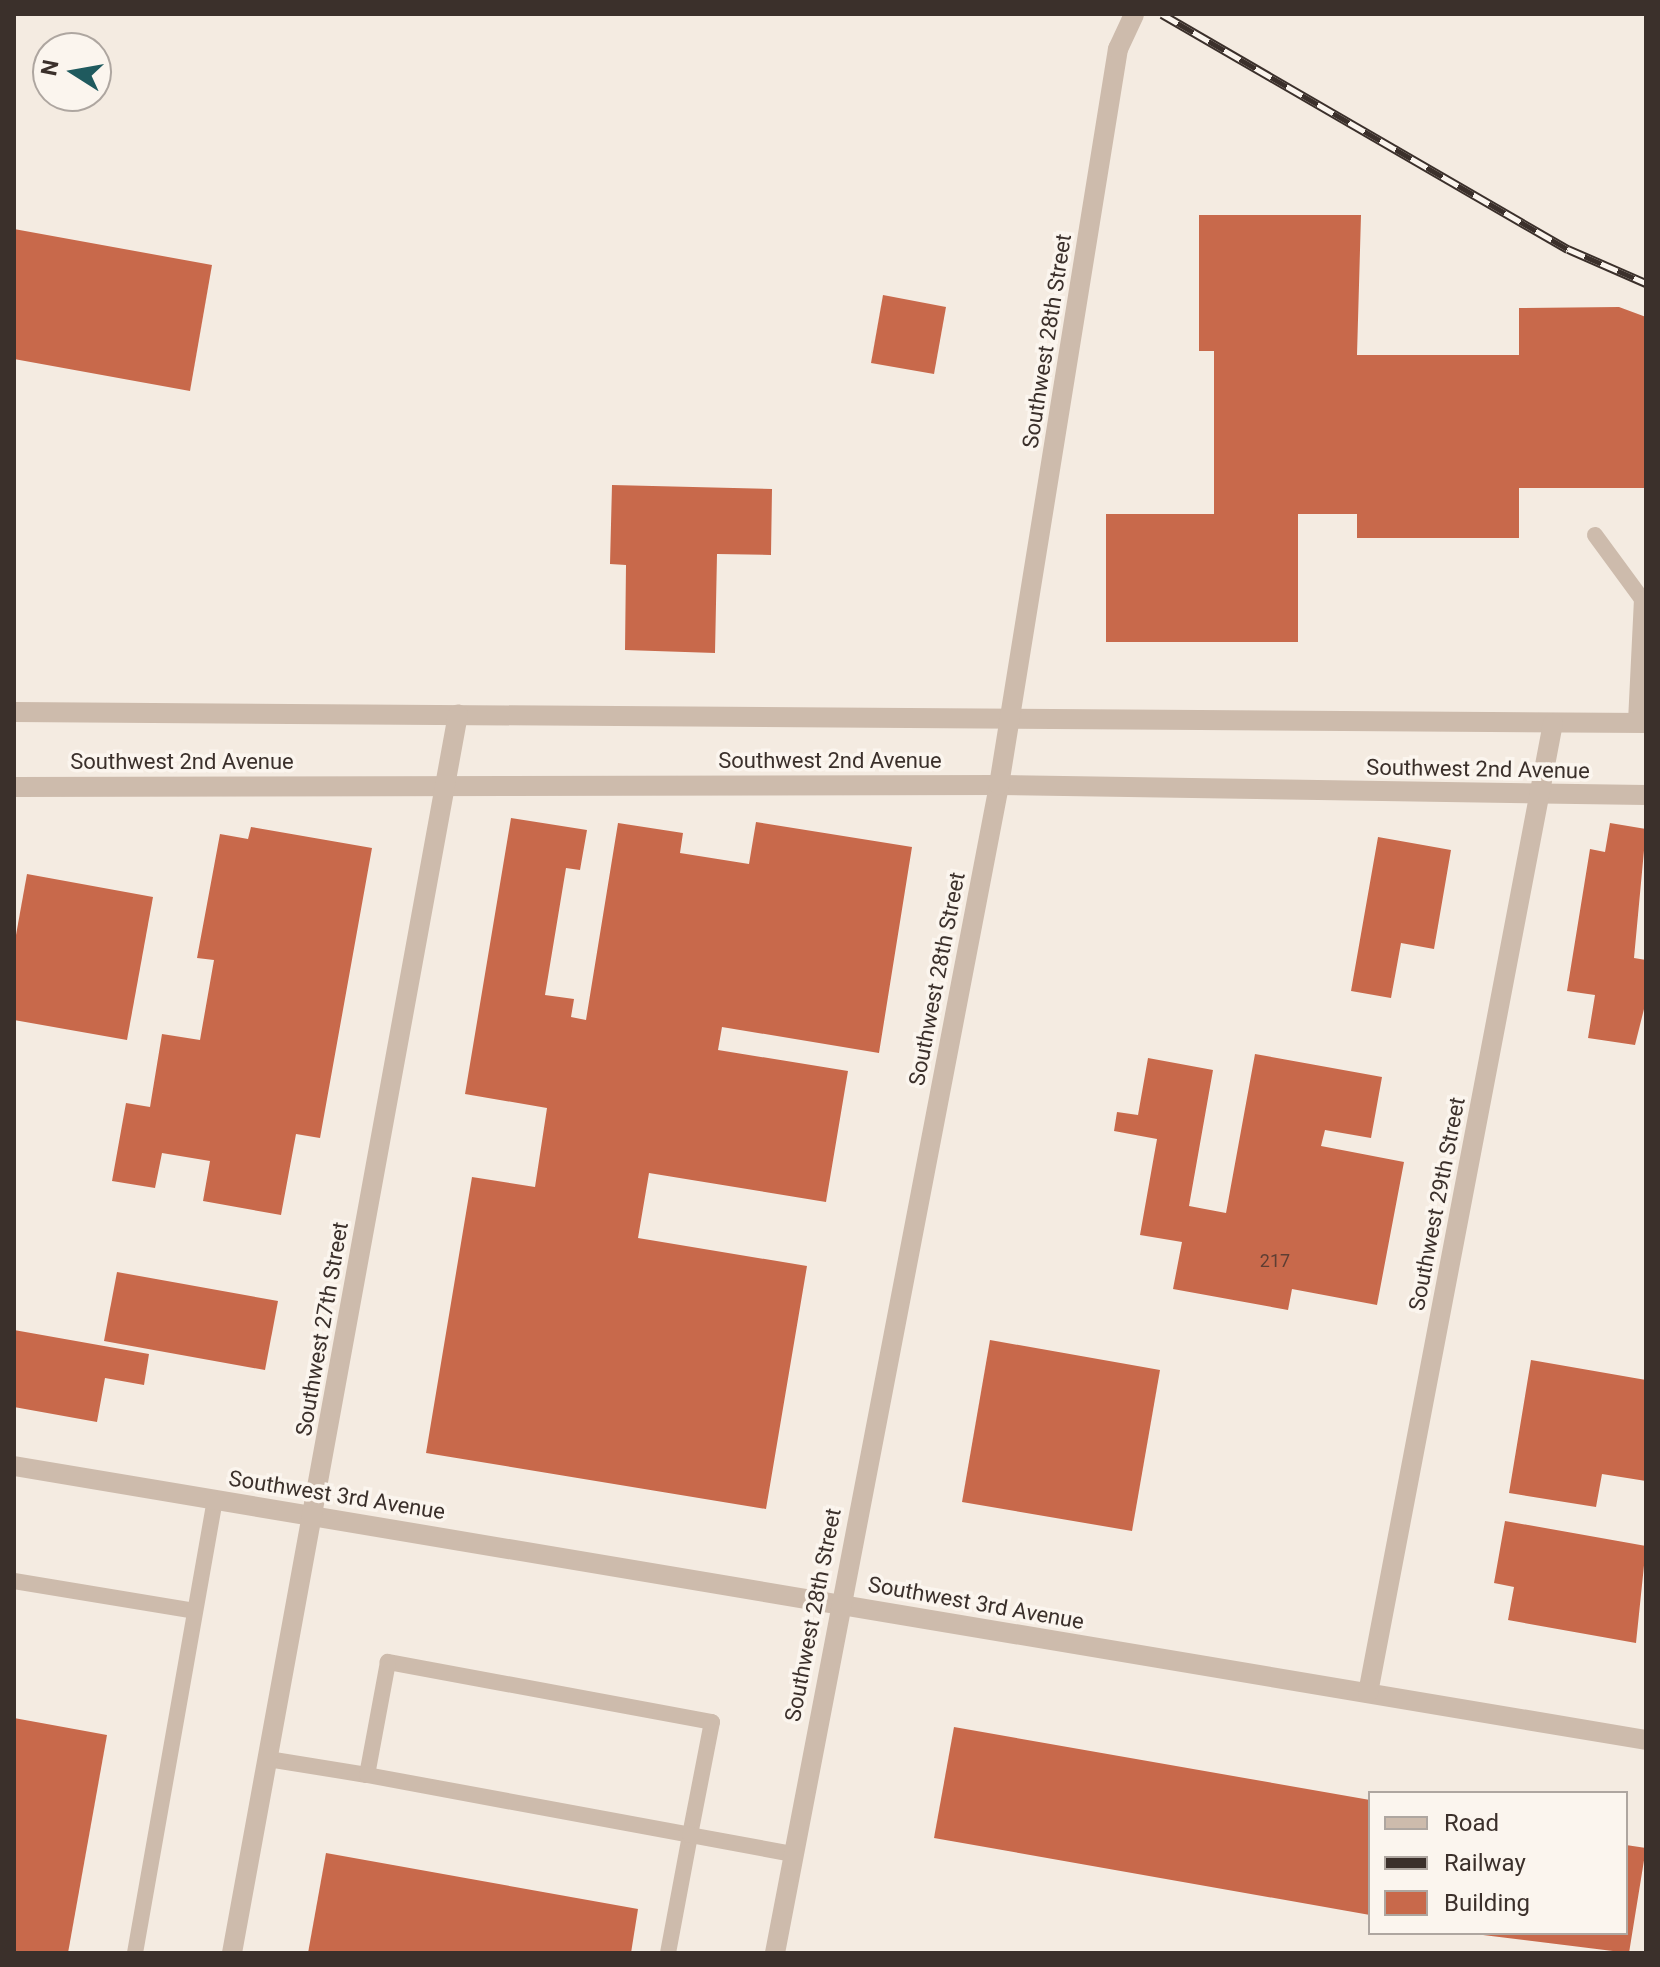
<!DOCTYPE html>
<html>
<head>
<meta charset="utf-8">
<style>
  body { margin:0 }
  #map { position:relative; width:1660px; height:1967px; overflow:hidden; background:#f4ebe1; font-family:Roboto,sans-serif }
  div>[style] { position:absolute }
  [style*='--x'] { left:calc(var(--x)*1px); top:calc(var(--y)*1px); width:calc(var(--w)*1px); rotate:calc(var(--a)*1deg) }
  .building>* { inset:0; background:#c8694b }
  .service>* { height:16px; margin:-8px; padding:0 8px; transform-origin:8px; border-radius:8px; background:#cdbbac }
  .minor>* { height:20px; margin:-10px; padding:0 10px; transform-origin:10px; border-radius:10px; background:#cdbbac }
  .rail>* { height:9px; margin-top:-4.5px; transform-origin:0; background:repeating-linear-gradient(90deg,#fbf5ee 0 18px,#3b302b 0 36px); box-sizing:border-box; border-block:2px solid #3b302b }
  span { translate:-50% -50%; white-space:nowrap; text-align:center; line-height:1.15; -webkit-text-stroke:7px #fbf5ee; paint-order:stroke }
  .number-label { font-size:18px; color:#5e3e33 }
  .number-label span { -webkit-text-stroke-width:0 }
  .street-label { font-size:22px; color:#3b302b }
  .frame { position:absolute; inset:0; border:16px solid #3b302b; pointer-events:none }
  .legend { position:absolute; left:1368px; top:1791px; width:260px; height:144px; box-sizing:border-box; background:#fbf5ee; border:2px solid #aea6a0; margin:0; padding:10px 14px; list-style:none; font-size:24px; color:#3b302b }
  .legend li { display:flex; align-items:center; gap:16px; height:40px }
  .legend b { width:40px; border:2px solid #aea6a0 }
  .north { position:absolute; left:32px; top:32px; width:80px; height:80px; box-sizing:border-box; background:#fbf5ee; border:2px solid #aea6a0; border-radius:50%; rotate:281deg; font-size:22px; font-weight:700; line-height:32px; text-align:center; color:#3b302b }
  .north::after { content:''; display:block; margin:auto; width:28px; height:36px; background:#1f5a5e; clip-path:polygon(50% 0,100% 100%,50% 72%,0 100%) }
</style>
</head>
<body>
<div id="map">
  <div class="building">
    <div style="clip-path:polygon(1199px 215px,1361px 215px,1357px 355px,1519px 355px,1519px 308px,1619px 307px,1646px 317px,1646px 488px,1519px 488px,1519px 538px,1357px 538px,1357px 514px,1298px 514px,1298px 642px,1106px 642px,1106px 514px,1214px 514px,1214px 351px,1199px 351px)"></div>
    <div style="clip-path:polygon(14px 229px,212px 265px,190px 391px,14px 359px)"></div>
    <div style="clip-path:polygon(883px 295px,946px 307px,934px 374px,871px 363px)"></div>
    <div style="clip-path:polygon(612px 485px,772px 489px,771px 555px,717px 554px,715px 653px,625px 650px,626px 565px,610px 564px)"></div>
    <div style="clip-path:polygon(511px 818px,587px 830px,580px 870px,566px 868px,545px 995px,574px 999px,571px 1017px,586px 1020px,618px 823px,683px 833px,680px 853px,749px 864px,756px 822px,912px 847px,879px 1053px,722px 1027px,718px 1050px,848px 1071px,826px 1202px,649px 1173px,638px 1238px,807px 1266px,766px 1509px,426px 1453px,472px 1177px,535px 1187px,547px 1108px,465px 1094px)"></div>
    <div style="clip-path:polygon(1610px 823px,1646px 829px,1634px 958px,1646px 960px,1646px 1001px,1635px 1045px,1588px 1038px,1595px 995px,1567px 991px,1590px 849px,1605px 852px)"></div>
    <div style="clip-path:polygon(251px 827px,372px 848px,320px 1138px,296px 1134px,281px 1215px,203px 1201px,210px 1161px,162px 1153px,155px 1188px,112px 1181px,126px 1103px,150px 1107px,162px 1034px,200px 1040px,214px 960px,197px 958px,220px 834px,248px 839px)"></div>
    <div style="clip-path:polygon(1378px 837px,1451px 850px,1434px 949px,1401px 943px,1391px 998px,1351px 991px)"></div>
    <div style="clip-path:polygon(27px 874px,153px 897px,127px 1040px,14px 1020px,14px 946px)"></div>
    <div style="clip-path:polygon(1255px 1054px,1382px 1077px,1371px 1138px,1325px 1130px,1321px 1146px,1404px 1162px,1377px 1305px,1292px 1289px,1288px 1310px,1173px 1289px,1182px 1242px,1140px 1235px,1157px 1139px,1114px 1131px,1117px 1112px,1138px 1115px,1148px 1058px,1213px 1070px,1189px 1206px,1226px 1213px)"></div>
    <div style="clip-path:polygon(117px 1272px,278px 1301px,265px 1370px,104px 1341px)"></div>
    <div style="clip-path:polygon(14px 1330px,149px 1354px,144px 1385px,105px 1378px,97px 1422px,14px 1407px)"></div>
    <div style="clip-path:polygon(990px 1340px,1160px 1370px,1132px 1531px,962px 1502px)"></div>
    <div style="clip-path:polygon(1531px 1360px,1646px 1380px,1646px 1481px,1602px 1474px,1596px 1507px,1509px 1493px)"></div>
    <div style="clip-path:polygon(1505px 1521px,1646px 1546px,1636px 1643px,1508px 1620px,1514px 1587px,1494px 1583px)"></div>
    <div style="clip-path:polygon(14px 1718px,107px 1735px,68px 1953px,14px 1953px)"></div>
    <div style="clip-path:polygon(954px 1727px,1370px 1800px,1370px 1915px,934px 1838px)"></div>
    <div style="clip-path:polygon(1626px 1845px,1646px 1848px,1629px 1953px,1483px 1935px,1626px 1933px)"></div>
    <div style="clip-path:polygon(326px 1853px,638px 1909px,631px 1953px,308px 1953px)"></div>
  </div>
  <div class="service">
    <div style="--x:1595;--y:535;--w:79;--a:53.7"></div>
    <div style="--x:1642;--y:599;--w:124;--a:92.8"></div>
    <div style="--x:14;--y:1581;--w:183;--a:9.4"></div>
    <div style="--x:268;--y:1759;--w:100;--a:9.2"></div>
    <div style="--x:135;--y:1953;--w:461;--a:-80"></div>
    <div style="--x:668;--y:1953;--w:120;--a:-79.4"></div>
    <div style="--x:690;--y:1835;--w:115;--a:-79"></div>
    <div style="--x:712;--y:1722;--w:330;--a:-169.5"></div>
    <div style="--x:388;--y:1662;--w:115;--a:100.5"></div>
    <div style="--x:367;--y:1775;--w:329;--a:10.5"></div>
    <div style="--x:690;--y:1835;--w:105;--a:10.5"></div>
  </div>
  <div class="minor">
    <div style="--x:14;--y:712;--w:1632;--a:0.39"></div>
    <div style="--x:14;--y:787;--w:985;--a:-0.12"></div>
    <div style="--x:999;--y:785;--w:647;--a:0.89"></div>
    <div style="--x:14;--y:1466;--w:1655;--a:9.53"></div>
    <div style="--x:1368;--y:1693;--w:987;--a:-79.2"></div>
    <div style="--x:232;--y:1953;--w:1259;--a:-79.66"></div>
    <div style="--x:775;--y:1953;--w:1189;--a:-79.14"></div>
    <div style="--x:999;--y:785;--w:746;--a:-80.82"></div>
    <div style="--x:1118;--y:49;--w:38;--a:-65"></div>
  </div>
  <div class="rail">
    <div style="--x:1162;--y:14;--w:469;--a:30.1"></div>
    <div style="--x:1568;--y:249;--w:85;--a:23.6"></div>
  </div>
  <div class="number-label">
    <span style="left:1275px;top:1261px">217</span>
  </div>
  <div class="street-label">
    <span style="left:1047px;top:341px;rotate:-81deg">Southwest 28th Street</span>
    <span style="left:830px;top:761px">Southwest 2nd Avenue</span>
    <span style="left:182px;top:762px">Southwest 2nd Avenue</span>
    <span style="left:1478px;top:769px;rotate:1deg">Southwest 2nd Avenue</span>
    <span style="left:937px;top:979px;rotate:-79deg">Southwest 28th Street</span>
    <span style="left:1437px;top:1204px;rotate:-79deg">Southwest 29th Street</span>
    <span style="left:322px;top:1329px;rotate:-80deg">Southwest 27th Street</span>
    <span style="left:337px;top:1495px;rotate:9deg">Southwest 3rd Avenue</span>
    <span style="left:976px;top:1603px;rotate:10deg">Southwest 3rd Avenue</span>
    <span style="left:813px;top:1615px;rotate:-79deg">Southwest 28th Street</span>
  </div>
  <div class="frame"></div>
  <ul class="legend">
  <li><b style="height:10px;background:#cdbbac"></b>Road</li>
  <li><b style="height:10px;background:#3b302b"></b>Railway</li>
  <li><b style="height:22px;background:#c8694b"></b>Building</li>
  </ul>
  <div class="north">N</div>
</div>
</body>
</html>
